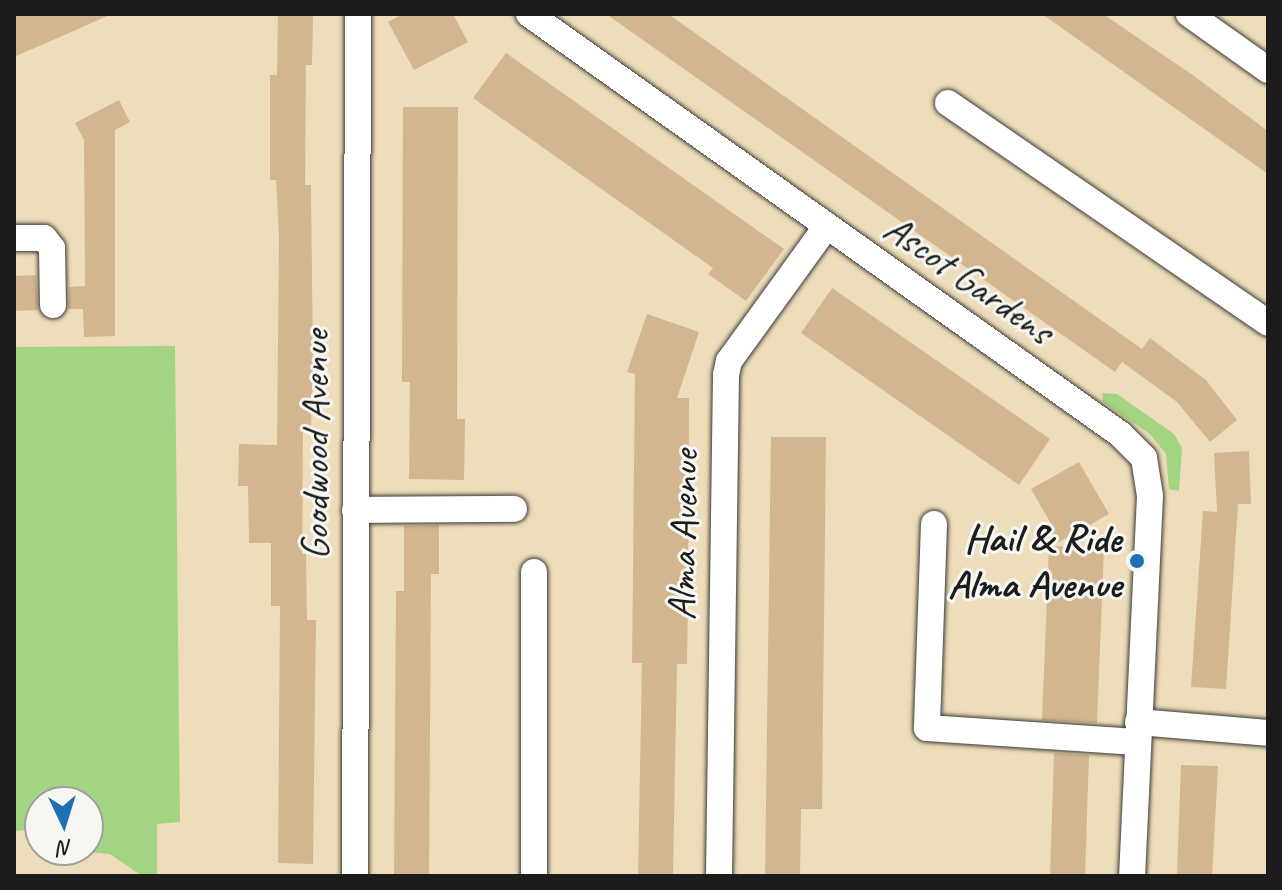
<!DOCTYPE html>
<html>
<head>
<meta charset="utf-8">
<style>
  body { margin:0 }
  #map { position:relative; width:1282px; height:890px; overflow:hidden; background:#edddba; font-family:Caveat,sans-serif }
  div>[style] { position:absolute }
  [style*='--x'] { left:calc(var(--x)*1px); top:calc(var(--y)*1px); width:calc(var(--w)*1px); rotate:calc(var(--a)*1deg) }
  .green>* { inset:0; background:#a3d482 }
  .building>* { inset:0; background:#d3b690 }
  .roads { filter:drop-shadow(0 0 2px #3b3934) drop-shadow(0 0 2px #3b3934) }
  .minor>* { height:26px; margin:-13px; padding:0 13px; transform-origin:13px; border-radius:13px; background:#fff }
  .dots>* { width:22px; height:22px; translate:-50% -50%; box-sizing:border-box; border:4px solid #f6f6f2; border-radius:50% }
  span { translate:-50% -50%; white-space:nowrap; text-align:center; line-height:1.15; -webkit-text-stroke:6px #f6f6f2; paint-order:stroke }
  .street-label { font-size:40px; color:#1c1c1c }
  .poi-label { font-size:40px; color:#1c1c1c; font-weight:700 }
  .right { translate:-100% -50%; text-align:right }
  .frame { position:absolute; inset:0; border:16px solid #1c1c1c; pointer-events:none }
  .north { position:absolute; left:24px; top:786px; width:80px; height:80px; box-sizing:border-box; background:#f6f6f2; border:2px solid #9f9f9c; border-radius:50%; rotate:176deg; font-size:22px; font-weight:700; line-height:32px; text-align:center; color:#1c1c1c }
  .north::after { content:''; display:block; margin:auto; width:28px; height:36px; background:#1f6fb2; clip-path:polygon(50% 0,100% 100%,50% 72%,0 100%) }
</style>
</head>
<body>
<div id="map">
  <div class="green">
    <div style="clip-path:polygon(175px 346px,180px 822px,157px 824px,157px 876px,142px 876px,110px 854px,62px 850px,88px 850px,88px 802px,40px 802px,40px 829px,14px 831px,14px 347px)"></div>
    <div style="clip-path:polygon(1102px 393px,1117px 394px,1174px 434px,1182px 448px,1179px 491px,1169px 489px,1166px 454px,1150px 434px,1103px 402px)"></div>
  </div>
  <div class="building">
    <div style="clip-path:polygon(14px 14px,112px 14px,14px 57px)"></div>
    <div style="clip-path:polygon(278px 14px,313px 14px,312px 65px,306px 65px,305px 185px,311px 185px,313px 366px,311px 430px,303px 430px,302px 554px,306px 554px,307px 620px,316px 620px,313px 864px,278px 863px,280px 606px,271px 606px,271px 543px,249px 543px,248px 486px,238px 486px,239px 444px,277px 445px,279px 237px,276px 180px,270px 180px,270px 75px,277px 75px)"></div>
    <div style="clip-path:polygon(403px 14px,453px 14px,468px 42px,414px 70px,388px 22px)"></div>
    <div style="clip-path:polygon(606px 14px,668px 14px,1142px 349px,1150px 338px,1206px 380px,1237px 420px,1210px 442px,1177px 402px,1122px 362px,1115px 372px)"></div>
    <div style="clip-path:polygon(1042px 14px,1103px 14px,1194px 76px,1268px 131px,1268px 174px)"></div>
    <div style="clip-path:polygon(506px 53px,784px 249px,746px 301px,708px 274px,713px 268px,473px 98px)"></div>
    <div style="clip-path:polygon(119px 100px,130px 122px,115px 130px,115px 336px,84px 337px,83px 309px,68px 309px,69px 287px,85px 286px,84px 140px,75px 123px)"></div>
    <div style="clip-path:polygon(403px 107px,458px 107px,457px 419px,465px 419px,464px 480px,409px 479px,410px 382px,402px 382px)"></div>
    <div style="clip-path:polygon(36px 275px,38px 310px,14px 311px,14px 276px)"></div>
    <div style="clip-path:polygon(832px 288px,1050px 439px,1019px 485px,801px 333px)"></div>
    <div style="clip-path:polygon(647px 314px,699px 332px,677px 398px,689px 398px,688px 603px,687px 664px,677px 664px,673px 876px,638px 876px,642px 663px,632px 663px,635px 374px,627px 372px)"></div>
    <div style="clip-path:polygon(771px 437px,826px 437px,822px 809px,801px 809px,800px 876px,765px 876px)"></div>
    <div style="clip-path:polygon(1249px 451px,1251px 504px,1238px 504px,1226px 689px,1191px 687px,1203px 511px,1217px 512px,1214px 453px)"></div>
    <div style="clip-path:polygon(1079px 462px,1109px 514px,1052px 546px,1104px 549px,1097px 723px,1042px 720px,1050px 522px,1031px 489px)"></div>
    <div style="clip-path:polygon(439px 525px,439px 574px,431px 574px,429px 876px,394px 876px,396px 591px,404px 591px,404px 526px)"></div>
    <div style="clip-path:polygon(1054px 753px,1089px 755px,1085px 876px,1050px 876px)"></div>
    <div style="clip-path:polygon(1181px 765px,1218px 766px,1212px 876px,1177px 876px)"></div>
  </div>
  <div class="roads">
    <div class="minor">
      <div style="--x:529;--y:14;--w:725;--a:35.4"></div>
      <div style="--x:1120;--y:434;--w:34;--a:45"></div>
      <div style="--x:1144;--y:458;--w:38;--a:81"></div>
      <div style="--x:1150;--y:496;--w:380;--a:92.7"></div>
      <div style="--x:1189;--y:14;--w:97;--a:35.3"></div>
      <div style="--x:948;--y:103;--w:388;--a:34.5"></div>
      <div style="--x:14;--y:238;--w:30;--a:0"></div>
      <div style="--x:44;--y:238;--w:13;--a:51"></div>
      <div style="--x:52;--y:248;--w:57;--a:89"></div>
      <div style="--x:355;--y:510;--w:159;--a:-0.4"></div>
      <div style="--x:934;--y:524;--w:204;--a:92"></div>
      <div style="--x:927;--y:728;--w:210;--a:3.8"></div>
      <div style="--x:1138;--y:722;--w:130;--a:4.8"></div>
      <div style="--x:355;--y:876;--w:862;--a:-89.8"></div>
      <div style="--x:534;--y:876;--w:304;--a:-90"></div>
      <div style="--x:719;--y:876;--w:501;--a:-89.2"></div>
      <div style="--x:726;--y:375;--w:14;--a:-78"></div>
      <div style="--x:729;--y:361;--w:165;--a:-54.1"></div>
    </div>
  </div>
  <div class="dots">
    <div style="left:1137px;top:561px;background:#1f6fb2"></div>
  </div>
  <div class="street-label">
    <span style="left:969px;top:279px;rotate:35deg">Ascot Gardens</span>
    <span style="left:315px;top:445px;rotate:-90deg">Goodwood Avenue</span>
    <span style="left:683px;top:535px;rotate:-89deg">Alma Avenue</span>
  </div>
  <div class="poi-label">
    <span class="right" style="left:1121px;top:561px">Hail &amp; Ride<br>Alma Avenue</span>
  </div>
  <div class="frame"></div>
  <div class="north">N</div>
</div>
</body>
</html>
